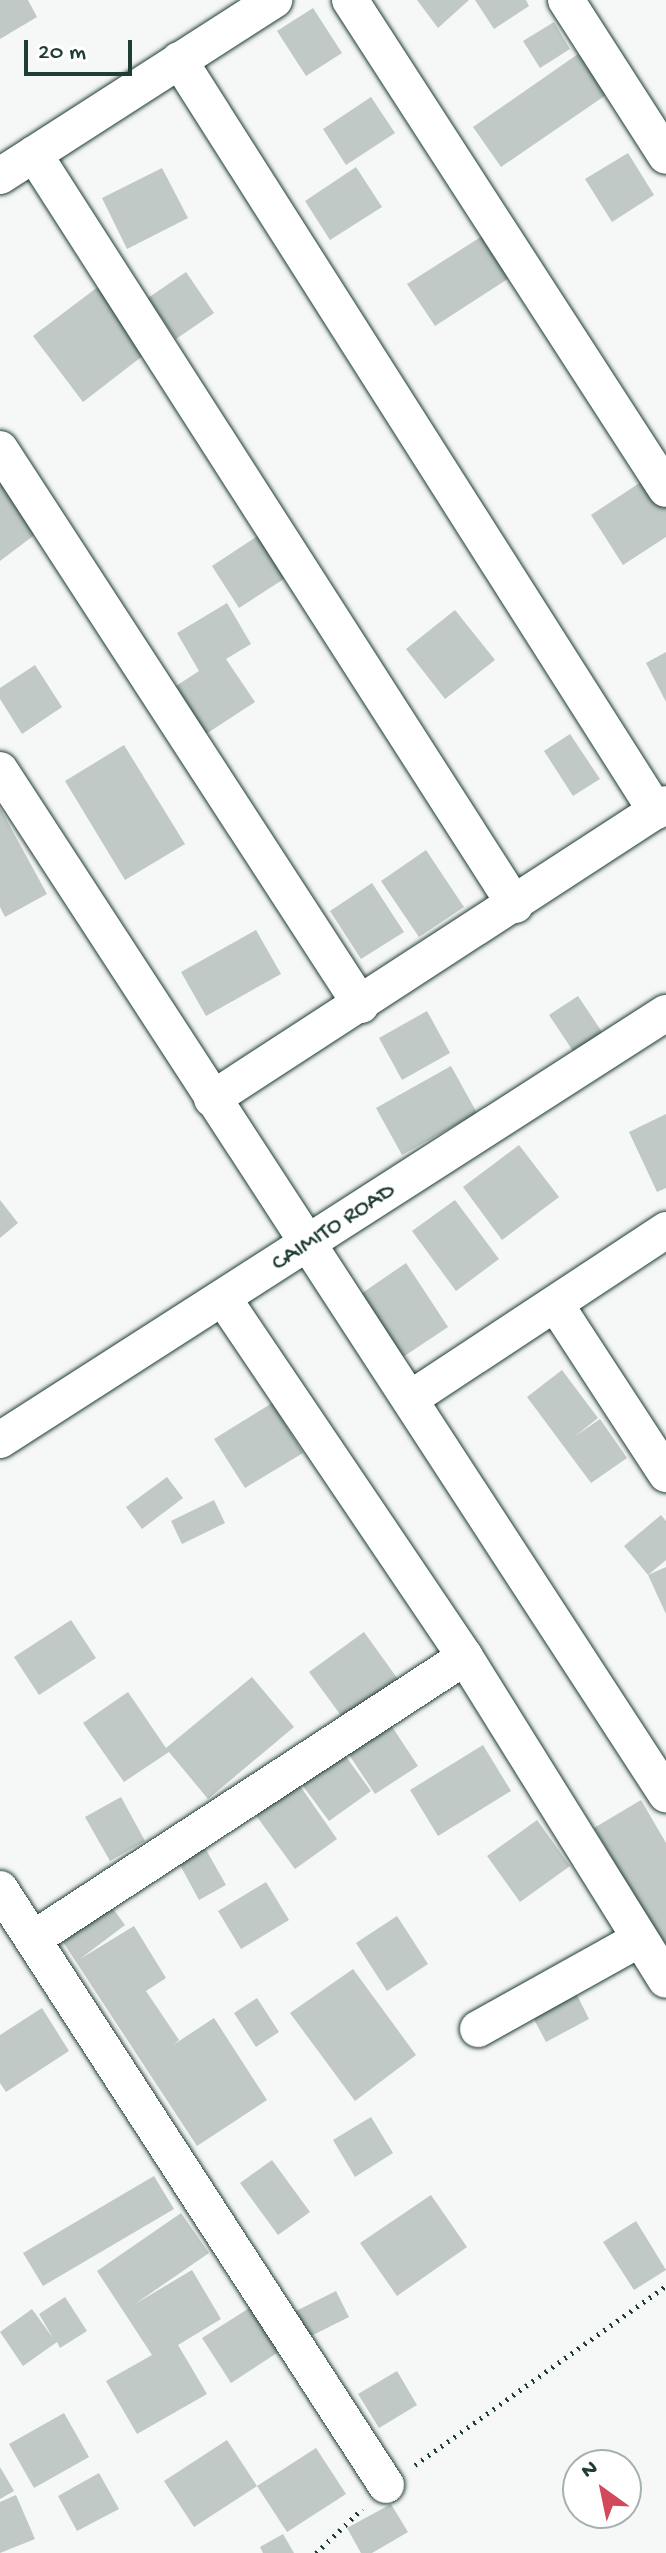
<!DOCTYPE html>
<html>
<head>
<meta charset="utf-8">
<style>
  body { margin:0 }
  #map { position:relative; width:666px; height:2553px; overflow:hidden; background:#f6f7f7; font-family:"Gochi Hand",sans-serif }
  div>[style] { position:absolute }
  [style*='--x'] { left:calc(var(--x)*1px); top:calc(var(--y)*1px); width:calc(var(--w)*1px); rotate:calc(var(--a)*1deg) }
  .building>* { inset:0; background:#c0c9c6 }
  .path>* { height:5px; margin-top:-2.5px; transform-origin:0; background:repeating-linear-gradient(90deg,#1f3d34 0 2px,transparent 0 8px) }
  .roads { filter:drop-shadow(0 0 2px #1f3d34) drop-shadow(0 0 2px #1f3d34) }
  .minor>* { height:36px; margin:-18px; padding:0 18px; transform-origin:18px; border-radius:18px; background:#fff }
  span { translate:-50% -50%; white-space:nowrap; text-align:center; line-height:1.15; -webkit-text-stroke:6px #fff; paint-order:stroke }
  .street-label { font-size:24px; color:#1f3d34 }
  .north { position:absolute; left:562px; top:2449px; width:80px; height:80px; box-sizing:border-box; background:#fff; border:2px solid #a5b1ae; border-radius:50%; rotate:327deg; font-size:22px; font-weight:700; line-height:32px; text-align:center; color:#1f3d34 }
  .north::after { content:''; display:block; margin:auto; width:28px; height:36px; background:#d1495b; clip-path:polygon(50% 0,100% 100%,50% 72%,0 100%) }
  .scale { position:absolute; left:24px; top:40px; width:108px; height:36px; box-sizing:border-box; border:4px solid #1f3d34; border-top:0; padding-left:10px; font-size:24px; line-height:28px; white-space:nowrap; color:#1f3d34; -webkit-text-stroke:6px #fff; paint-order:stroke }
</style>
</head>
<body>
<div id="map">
  <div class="building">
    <div style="clip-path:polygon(0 0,28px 0,37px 17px,0 39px)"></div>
    <div style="clip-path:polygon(417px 0,469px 0,438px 28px)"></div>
    <div style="clip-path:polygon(475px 0,526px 0,529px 6px,494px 29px)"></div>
    <div style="clip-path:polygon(313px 8px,342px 53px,306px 76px,277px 31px)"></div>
    <div style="clip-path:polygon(554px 22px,570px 49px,540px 68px,523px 41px)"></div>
    <div style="clip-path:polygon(578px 54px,606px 95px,501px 167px,473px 127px)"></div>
    <div style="clip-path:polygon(371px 97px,395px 133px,346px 165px,323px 129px)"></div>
    <div style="clip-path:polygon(628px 153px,654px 195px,612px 222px,585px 179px)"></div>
    <div style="clip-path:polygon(356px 167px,382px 207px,330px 240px,305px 201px)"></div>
    <div style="clip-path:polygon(162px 168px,188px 218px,127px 249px,102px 198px)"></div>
    <div style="clip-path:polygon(487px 233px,514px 275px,435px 326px,407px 284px)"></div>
    <div style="clip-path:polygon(186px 272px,214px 313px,176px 339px,148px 298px)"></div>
    <div style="clip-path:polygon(99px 286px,149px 351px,83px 402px,33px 336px)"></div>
    <div style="clip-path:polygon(0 460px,41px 530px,0 561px)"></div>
    <div style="clip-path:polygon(647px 478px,666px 508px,666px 537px,623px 565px,591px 515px)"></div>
    <div style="clip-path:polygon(265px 531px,293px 573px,239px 608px,212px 566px)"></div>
    <div style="clip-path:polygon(227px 603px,251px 644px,226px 659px,255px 702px,206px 734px,176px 686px,199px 671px,177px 633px)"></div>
    <div style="clip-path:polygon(455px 610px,495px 660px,445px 699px,406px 649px)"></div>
    <div style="clip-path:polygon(666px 652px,666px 702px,646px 663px)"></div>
    <div style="clip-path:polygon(35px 665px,62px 707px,22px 734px,0 699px,0 688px)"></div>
    <div style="clip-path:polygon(570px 734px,600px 779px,573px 796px,544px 751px)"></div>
    <div style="clip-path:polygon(124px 745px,185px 844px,125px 880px,65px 781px)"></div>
    <div style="clip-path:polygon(0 808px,47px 894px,5px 917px,0 907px)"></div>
    <div style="clip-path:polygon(426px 850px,464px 907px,419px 937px,381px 881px)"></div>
    <div style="clip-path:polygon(372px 883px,404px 932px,361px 959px,330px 911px)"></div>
    <div style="clip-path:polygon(256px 930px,281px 974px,206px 1016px,181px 972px)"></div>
    <div style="clip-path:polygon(578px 996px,612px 1047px,583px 1066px,549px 1015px)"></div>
    <div style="clip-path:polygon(427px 1011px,450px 1053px,402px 1080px,379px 1038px)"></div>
    <div style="clip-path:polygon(451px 1066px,477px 1113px,402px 1155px,376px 1108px)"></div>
    <div style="clip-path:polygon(666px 1114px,666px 1188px,657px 1192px,629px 1132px)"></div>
    <div style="clip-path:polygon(519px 1145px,559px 1197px,502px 1240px,463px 1187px)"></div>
    <div style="clip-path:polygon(0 1200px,18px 1223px,0 1238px)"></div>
    <div style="clip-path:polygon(455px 1200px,499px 1259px,456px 1291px,412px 1231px)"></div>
    <div style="clip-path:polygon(406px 1263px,448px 1327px,394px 1363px,352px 1300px)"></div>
    <div style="clip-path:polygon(562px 1370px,598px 1418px,574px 1437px,600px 1419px,627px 1458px,591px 1483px,527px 1397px)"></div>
    <div style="clip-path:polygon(272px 1403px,303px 1453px,245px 1488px,214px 1439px)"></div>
    <div style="clip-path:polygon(167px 1477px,183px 1498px,142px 1529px,126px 1507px)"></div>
    <div style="clip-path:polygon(214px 1500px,225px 1523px,182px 1544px,171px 1521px)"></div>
    <div style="clip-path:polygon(661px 1515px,666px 1521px,666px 1560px,648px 1575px,624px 1546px)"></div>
    <div style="clip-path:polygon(666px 1567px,666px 1614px,648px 1575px)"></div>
    <div style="clip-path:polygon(71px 1620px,96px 1658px,39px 1695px,14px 1657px)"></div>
    <div style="clip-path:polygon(364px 1632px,400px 1682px,345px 1721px,309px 1672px)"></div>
    <div style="clip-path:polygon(252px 1677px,294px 1727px,208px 1799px,169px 1752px,124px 1782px,83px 1723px,128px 1692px,166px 1748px)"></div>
    <div style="clip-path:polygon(385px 1716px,418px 1766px,375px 1794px,342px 1744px)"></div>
    <div style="clip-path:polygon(336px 1743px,371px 1791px,329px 1821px,294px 1774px)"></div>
    <div style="clip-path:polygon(483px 1745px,511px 1791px,438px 1836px,410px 1790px)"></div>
    <div style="clip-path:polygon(298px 1783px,337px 1839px,295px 1869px,255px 1814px)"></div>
    <div style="clip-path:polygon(121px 1797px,145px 1841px,110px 1861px,85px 1817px)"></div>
    <div style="clip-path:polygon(641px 1800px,666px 1843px,666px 1949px,594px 1828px)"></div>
    <div style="clip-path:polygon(537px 1820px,570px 1866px,520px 1902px,487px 1856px)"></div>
    <div style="clip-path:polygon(200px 1839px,226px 1885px,199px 1900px,174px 1854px)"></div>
    <div style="clip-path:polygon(266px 1882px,289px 1920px,241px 1949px,218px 1911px)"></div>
    <div style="clip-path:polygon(111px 1906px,125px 1925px,80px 1959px,134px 1926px,166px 1978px,146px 1991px,179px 2040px,173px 2045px,214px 2018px,267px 2100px,197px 2146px,63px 1942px)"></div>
    <div style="clip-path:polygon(397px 1916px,428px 1964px,387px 1991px,356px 1943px)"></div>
    <div style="clip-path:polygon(353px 1969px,416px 2055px,355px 2101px,290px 2013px)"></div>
    <div style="clip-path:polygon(571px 1983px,589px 2019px,546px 2042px,527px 2006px)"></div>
    <div style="clip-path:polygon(257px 1998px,279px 2032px,256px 2047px,234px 2013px)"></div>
    <div style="clip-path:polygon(42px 2008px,69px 2051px,6px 2092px,0 2083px,0 2035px)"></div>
    <div style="clip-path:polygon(371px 2117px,393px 2153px,355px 2177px,333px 2140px)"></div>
    <div style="clip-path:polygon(272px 2160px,310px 2212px,278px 2235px,240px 2183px)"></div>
    <div style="clip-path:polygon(154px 2176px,174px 2209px,43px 2286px,23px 2253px)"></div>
    <div style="clip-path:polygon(431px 2195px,467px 2247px,397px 2296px,360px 2243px)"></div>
    <div style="clip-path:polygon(181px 2213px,209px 2253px,135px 2304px,192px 2270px,221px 2319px,178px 2345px,207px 2394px,137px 2434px,106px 2381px,152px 2355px,97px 2271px)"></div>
    <div style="clip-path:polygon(636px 2221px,666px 2270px,634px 2290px,603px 2242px)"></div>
    <div style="clip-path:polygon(336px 2291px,349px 2317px,307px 2338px,294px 2312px)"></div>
    <div style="clip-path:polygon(65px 2297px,87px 2331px,60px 2348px,57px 2342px,23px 2366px,0 2332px,32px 2309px,53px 2338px,39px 2314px)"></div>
    <div style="clip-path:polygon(251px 2307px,280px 2351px,231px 2383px,202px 2338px)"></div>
    <div style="clip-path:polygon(397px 2371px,417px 2405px,379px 2428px,358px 2394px)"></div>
    <div style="clip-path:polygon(64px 2413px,89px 2457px,34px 2488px,9px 2444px)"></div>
    <div style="clip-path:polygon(227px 2440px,257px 2486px,194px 2527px,164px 2481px)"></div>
    <div style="clip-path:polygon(316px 2448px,346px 2494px,287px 2532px,257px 2486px)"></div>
    <div style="clip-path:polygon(0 2467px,14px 2491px,0 2499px)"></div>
    <div style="clip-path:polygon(99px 2473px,119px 2509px,77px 2531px,58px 2496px)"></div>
    <div style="clip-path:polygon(16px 2495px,35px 2539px,0 2553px,0 2502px)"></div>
    <div style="clip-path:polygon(391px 2504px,408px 2532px,372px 2553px,361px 2553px,347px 2528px)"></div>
    <div style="clip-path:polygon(283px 2534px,294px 2553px,263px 2553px,260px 2547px)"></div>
  </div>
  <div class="path">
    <div style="--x:415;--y:2465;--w:308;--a:-35.5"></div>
    <div style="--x:316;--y:2553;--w:64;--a:-43.7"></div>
  </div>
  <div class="roads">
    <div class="minor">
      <div style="--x:350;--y:0;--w:582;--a:57.13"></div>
      <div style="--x:566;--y:0;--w:185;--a:57.3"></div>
      <div style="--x:179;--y:60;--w:890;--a:57.58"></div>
      <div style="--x:34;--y:154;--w:892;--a:57.36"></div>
      <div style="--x:0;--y:176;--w:326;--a:-32.7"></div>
      <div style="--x:0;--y:449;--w:663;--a:57.01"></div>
      <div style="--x:0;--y:770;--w:1222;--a:56.96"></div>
      <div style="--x:212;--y:1099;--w:541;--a:-33.01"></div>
      <div style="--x:223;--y:1298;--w:433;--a:56"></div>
      <div style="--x:465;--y:1657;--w:380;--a:58.1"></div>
      <div style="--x:556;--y:1305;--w:202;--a:56.9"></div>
      <div style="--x:410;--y:1399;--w:307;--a:-33.4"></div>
      <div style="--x:0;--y:1440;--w:791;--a:-32.67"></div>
      <div style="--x:0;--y:1889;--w:710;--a:57.07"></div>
      <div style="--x:33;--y:1939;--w:516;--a:-33.14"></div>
      <div style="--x:478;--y:2029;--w:185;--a:-29.1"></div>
    </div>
  </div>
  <div class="street-label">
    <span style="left:334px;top:1228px;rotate:-33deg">CAIMITO ROAD</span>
  </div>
  <div class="north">N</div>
  <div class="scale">20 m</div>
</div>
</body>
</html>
